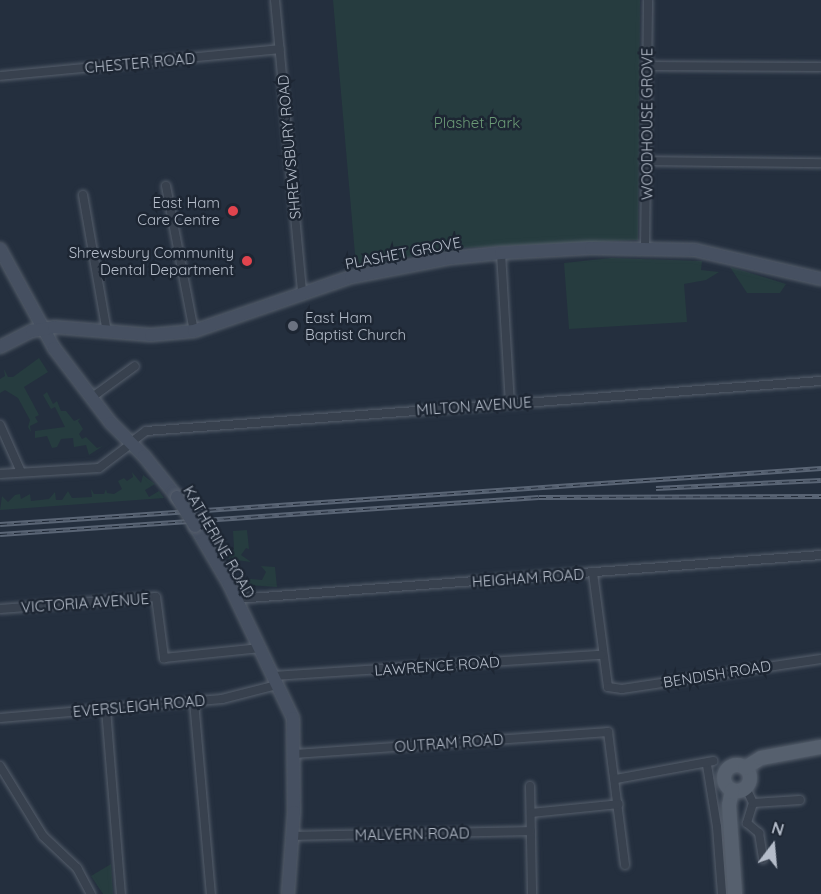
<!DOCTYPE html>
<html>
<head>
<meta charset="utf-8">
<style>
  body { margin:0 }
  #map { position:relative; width:821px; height:894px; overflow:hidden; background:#242f3e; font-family:Quicksand,sans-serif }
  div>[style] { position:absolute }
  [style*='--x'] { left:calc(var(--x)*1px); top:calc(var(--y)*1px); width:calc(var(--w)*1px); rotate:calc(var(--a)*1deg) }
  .green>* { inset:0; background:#263c3f }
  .roads { filter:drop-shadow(0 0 2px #565f6c) drop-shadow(0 0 2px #565f6c) }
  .minor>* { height:8px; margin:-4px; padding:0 4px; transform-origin:4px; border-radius:4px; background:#38414e }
  .secondary>* { height:12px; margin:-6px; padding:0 6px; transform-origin:6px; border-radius:6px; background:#465061 }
  .primary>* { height:14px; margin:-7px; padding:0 7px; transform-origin:7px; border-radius:7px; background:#56606e }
  .primary>.ring { margin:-7px; padding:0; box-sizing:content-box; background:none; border:14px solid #56606e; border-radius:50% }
  .rail>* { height:4.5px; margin-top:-2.25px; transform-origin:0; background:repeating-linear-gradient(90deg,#1d2633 0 7px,#5a6575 0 14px); box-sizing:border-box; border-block:2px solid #5a6575 }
  .bridges { filter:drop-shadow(0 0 2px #565f6c) drop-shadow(0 0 2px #565f6c) }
  .secondary-bridge>* { height:12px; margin:-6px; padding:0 6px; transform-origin:6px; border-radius:6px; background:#465061 }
  .dots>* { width:16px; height:16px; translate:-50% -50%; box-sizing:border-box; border:3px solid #1d2633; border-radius:50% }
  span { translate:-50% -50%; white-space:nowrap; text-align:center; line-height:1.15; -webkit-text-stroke:5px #1d2633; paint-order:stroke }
  .street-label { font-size:15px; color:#b4bcc9 }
  .park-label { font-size:15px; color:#6b9a76 }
  .poi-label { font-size:15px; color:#b4bcc9 }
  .right { translate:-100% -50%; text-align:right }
  .left { translate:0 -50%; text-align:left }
  .north { position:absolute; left:743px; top:816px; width:60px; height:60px; -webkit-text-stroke:4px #1d2633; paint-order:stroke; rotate:16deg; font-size:16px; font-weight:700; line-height:24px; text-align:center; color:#b4bcc9 }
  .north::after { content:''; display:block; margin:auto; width:21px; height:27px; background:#b4bcc9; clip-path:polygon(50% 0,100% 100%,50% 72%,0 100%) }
</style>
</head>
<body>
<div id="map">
  <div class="green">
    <div style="clip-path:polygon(333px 0,640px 0,638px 240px,460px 248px,356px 266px)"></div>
    <div style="clip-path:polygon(611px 258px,702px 261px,701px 270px,719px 272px,706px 280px,684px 284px,687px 322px,569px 329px,564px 263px)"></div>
    <div style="clip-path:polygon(730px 267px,744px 271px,786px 284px,780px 293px,747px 293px)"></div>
    <div style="clip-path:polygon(39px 358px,48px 372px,24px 387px,39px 415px,35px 417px,38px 422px,30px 426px,31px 432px,28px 427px,30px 420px,18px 398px,5px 390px,0 393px,0 379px,5px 376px,4px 369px,8px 377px,13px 377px)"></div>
    <div style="clip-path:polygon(47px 392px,53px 404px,57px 401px,61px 411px,66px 411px,74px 421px,81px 418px,78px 421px,83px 429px,79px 434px,82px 439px,86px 437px,97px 448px,103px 446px,89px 455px,86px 445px,74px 447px,73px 438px,61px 439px,57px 447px,52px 448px,47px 436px,35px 438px,35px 431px,65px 427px,55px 407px,51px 409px,43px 395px)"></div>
    <div style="clip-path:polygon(132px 472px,141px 483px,143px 475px,155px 484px,145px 490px,149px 497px,159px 491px,164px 498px,0 510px,2px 496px,8px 502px,15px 495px,20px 494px,21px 499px,30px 494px,31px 501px,49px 499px,55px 492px,56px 500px,62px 500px,68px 491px,72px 498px,92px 497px,91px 489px,94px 494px,104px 494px,106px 489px,107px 493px,114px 494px,122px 489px,118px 481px,124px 478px,127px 481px,133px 477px)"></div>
    <div style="clip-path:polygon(247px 530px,249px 549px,246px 548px,241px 555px,251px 562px,228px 559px,234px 547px,233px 531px)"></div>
    <div style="clip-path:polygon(261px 566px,275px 567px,277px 587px,247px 585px,242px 578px,262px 580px,266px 572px)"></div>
    <div style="clip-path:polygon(111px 864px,113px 894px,103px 894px,91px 876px)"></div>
  </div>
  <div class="roads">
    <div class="minor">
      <div style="--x:275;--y:0;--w:294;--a:84.7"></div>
      <div style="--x:646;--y:66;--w:175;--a:0.3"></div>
      <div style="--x:0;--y:76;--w:281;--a:-5.5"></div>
      <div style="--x:645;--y:161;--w:176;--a:0.7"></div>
      <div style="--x:166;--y:186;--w:148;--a:79.1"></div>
      <div style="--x:83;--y:195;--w:139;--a:80.1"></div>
      <div style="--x:645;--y:249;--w:249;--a:-89.3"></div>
      <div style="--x:501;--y:253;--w:150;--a:86.6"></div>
      <div style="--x:91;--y:398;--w:54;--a:-36"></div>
      <div style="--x:0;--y:425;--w:51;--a:65.9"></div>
      <div style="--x:130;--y:443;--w:20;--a:-37"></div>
      <div style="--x:146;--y:431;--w:677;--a:-4.24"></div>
      <div style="--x:0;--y:474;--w:99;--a:-3.5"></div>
      <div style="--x:99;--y:468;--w:40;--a:-37"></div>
      <div style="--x:593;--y:573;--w:115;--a:82.5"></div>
      <div style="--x:608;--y:687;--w:14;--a:8"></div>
      <div style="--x:622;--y:689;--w:201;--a:-8.6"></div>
      <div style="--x:236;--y:599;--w:587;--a:-4.3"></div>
      <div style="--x:0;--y:609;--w:156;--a:-4.4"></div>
      <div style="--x:156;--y:597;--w:62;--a:82.5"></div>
      <div style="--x:164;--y:658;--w:97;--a:-5.9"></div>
      <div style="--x:273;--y:676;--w:329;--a:-3.7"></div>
      <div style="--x:194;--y:701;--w:194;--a:85"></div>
      <div style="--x:106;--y:709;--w:186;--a:85.4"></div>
      <div style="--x:0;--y:718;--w:223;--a:-4.9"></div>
      <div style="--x:222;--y:699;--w:57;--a:-14.3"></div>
      <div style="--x:295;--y:754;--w:314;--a:-4"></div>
      <div style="--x:608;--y:732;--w:134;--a:82.7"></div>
      <div style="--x:707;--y:765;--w:63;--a:80.8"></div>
      <div style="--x:717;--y:827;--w:67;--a:85.7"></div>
      <div style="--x:0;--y:766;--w:82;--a:58.4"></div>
      <div style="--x:43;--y:836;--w:47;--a:43.3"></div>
      <div style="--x:77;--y:868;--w:30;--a:62"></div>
      <div style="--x:616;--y:779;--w:99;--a:-10.5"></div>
      <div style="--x:530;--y:786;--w:108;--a:88.9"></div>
      <div style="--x:746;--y:788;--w:17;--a:65"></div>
      <div style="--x:753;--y:803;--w:21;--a:107"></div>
      <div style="--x:747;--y:823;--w:16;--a:40"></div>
      <div style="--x:759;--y:833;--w:26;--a:81"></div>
      <div style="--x:753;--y:803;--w:47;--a:-3.7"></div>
      <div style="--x:531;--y:813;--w:88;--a:-5.8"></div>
      <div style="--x:293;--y:836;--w:238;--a:-1.2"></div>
    </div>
    <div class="secondary">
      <div style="--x:0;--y:249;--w:113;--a:61.4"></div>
      <div style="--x:54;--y:348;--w:94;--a:52.8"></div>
      <div style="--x:111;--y:423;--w:47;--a:45"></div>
      <div style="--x:144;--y:456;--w:53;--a:51.2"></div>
      <div style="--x:0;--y:347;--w:36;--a:-27"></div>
      <div style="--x:32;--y:331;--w:22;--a:-10"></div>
      <div style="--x:54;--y:327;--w:97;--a:4.7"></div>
      <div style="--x:151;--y:335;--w:43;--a:-5.3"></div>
      <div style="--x:194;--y:331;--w:166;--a:-19"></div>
      <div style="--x:351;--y:277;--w:102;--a:-10.8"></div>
      <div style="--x:451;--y:258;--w:50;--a:-5.7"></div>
      <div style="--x:501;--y:253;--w:90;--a:-3.2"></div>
      <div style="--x:591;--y:248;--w:104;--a:1.1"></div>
      <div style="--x:695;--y:250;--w:129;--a:13"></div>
      <div style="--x:195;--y:526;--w:67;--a:59.6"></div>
      <div style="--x:229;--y:584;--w:148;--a:64.5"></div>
      <div style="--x:293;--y:718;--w:94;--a:89.4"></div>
      <div style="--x:294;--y:812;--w:82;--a:94.2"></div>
    </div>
    <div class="primary">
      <div class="ring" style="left:724px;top:765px;width:12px;height:12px"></div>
      <div style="--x:745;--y:768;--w:19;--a:-32"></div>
      <div style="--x:761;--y:758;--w:61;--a:-10.4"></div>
      <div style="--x:732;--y:790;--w:15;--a:101"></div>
      <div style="--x:729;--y:805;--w:89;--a:86.1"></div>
    </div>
  </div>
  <div class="rail">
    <div style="--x:656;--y:488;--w:165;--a:-2.8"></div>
    <div style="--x:0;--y:524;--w:823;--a:-3.9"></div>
    <div style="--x:0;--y:534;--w:540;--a:-3.93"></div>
    <div style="--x:539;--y:497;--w:282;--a:-0.2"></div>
  </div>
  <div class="bridges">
    <div class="secondary-bridge">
      <div style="--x:177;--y:497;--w:34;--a:58"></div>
    </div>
  </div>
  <div class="dots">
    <div style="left:233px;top:211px;background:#e0444e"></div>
    <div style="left:247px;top:261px;background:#e0444e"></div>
    <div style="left:293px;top:326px;background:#6b7280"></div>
  </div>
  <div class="street-label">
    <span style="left:140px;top:63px;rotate:-5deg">CHESTER ROAD</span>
    <span style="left:647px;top:124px;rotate:-90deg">WOODHOUSE GROVE</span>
    <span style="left:289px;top:147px;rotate:-95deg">SHREWSBURY ROAD</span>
    <span style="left:403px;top:253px;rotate:-11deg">PLASHET GROVE</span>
    <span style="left:474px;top:406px;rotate:-4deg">MILTON AVENUE</span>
    <span style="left:219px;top:542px;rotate:60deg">KATHERINE ROAD</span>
    <span style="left:528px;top:578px;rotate:-4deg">HEIGHAM ROAD</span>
    <span style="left:85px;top:603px;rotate:-4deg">VICTORIA AVENUE</span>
    <span style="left:437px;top:666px;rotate:-4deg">LAWRENCE ROAD</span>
    <span style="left:717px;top:674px;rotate:-9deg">BENDISH ROAD</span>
    <span style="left:139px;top:706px;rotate:-5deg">EVERSLEIGH ROAD</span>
    <span style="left:449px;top:743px;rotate:-4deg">OUTRAM ROAD</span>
    <span style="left:412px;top:834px;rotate:-1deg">MALVERN ROAD</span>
  </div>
  <div class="park-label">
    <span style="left:477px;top:123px">Plashet Park</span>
  </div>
  <div class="poi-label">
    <span class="right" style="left:220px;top:211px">East Ham<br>Care Centre</span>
    <span class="right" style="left:234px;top:261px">Shrewsbury Community<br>Dental Department</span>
    <span class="left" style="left:305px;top:326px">East Ham<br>Baptist Church</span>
  </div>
  <div class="north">N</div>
</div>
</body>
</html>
